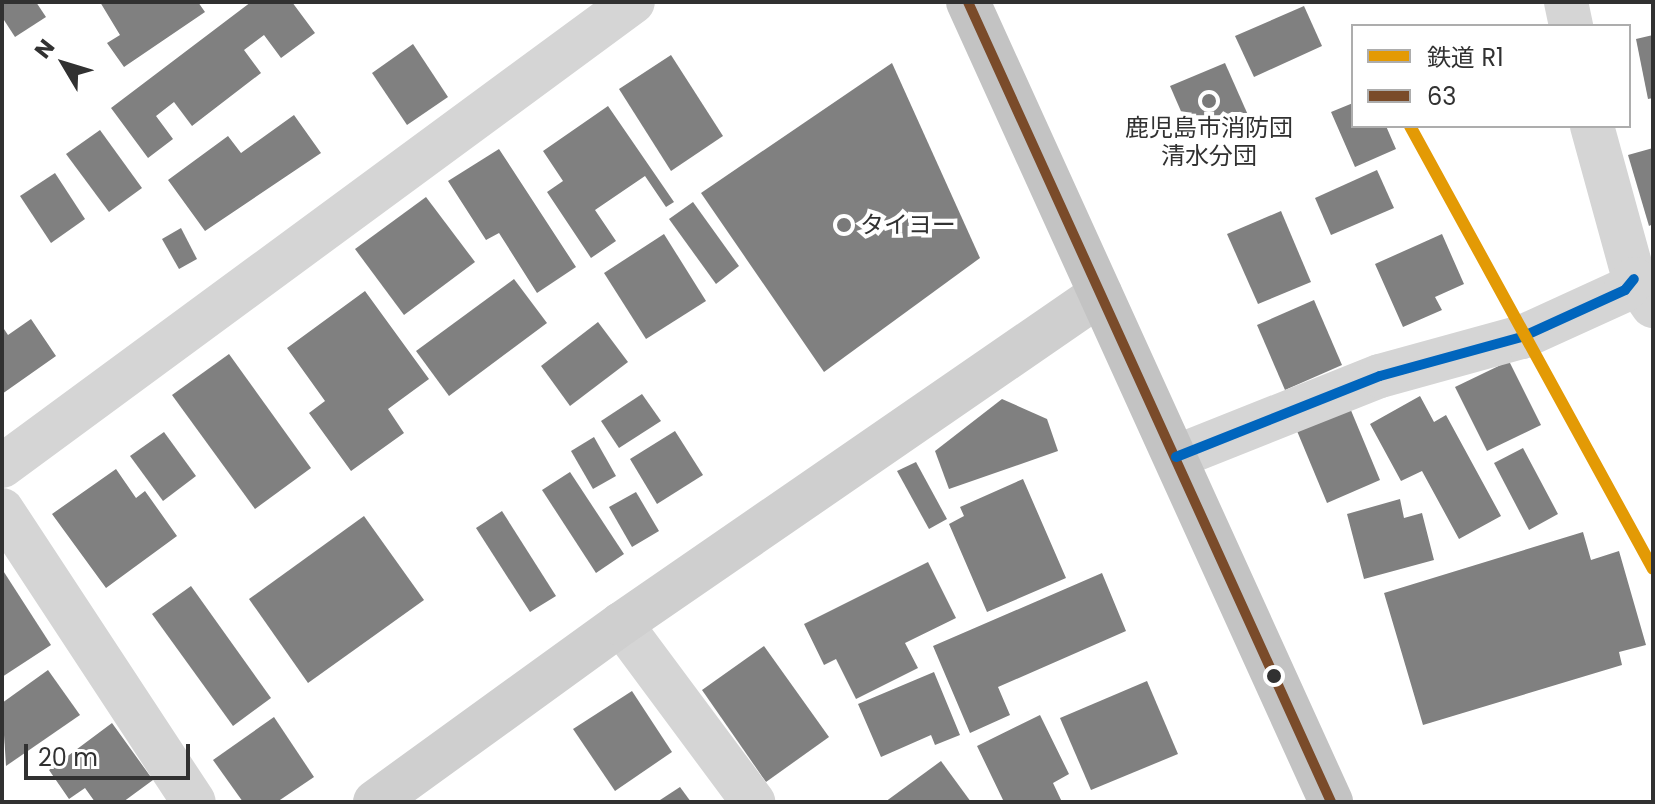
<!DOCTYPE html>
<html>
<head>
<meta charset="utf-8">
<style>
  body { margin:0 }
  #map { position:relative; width:1655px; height:804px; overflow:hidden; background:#fff; font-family:Poppins,"Noto Sans JP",sans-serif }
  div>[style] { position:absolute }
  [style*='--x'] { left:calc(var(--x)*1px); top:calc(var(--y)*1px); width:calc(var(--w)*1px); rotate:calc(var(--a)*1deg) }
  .building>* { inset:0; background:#808080 }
  .street>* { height:44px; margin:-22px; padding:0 22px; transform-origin:22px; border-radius:22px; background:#d5d5d5 }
  .secondary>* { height:44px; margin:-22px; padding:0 22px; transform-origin:22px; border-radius:22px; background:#cfcfcf }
  .highway>* { height:44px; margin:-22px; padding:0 22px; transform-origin:22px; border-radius:22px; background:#c3c3c3 }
  .bus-1>* { height:10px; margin:-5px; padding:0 5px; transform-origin:5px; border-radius:5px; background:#7a4b2a }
  .bus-2>* { height:10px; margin:-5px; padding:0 5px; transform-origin:5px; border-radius:5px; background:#0065bd }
  .rail-1>* { height:12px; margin:-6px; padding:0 6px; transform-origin:6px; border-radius:6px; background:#e39a05 }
  .dots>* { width:22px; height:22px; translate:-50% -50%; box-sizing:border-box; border:4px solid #fff; border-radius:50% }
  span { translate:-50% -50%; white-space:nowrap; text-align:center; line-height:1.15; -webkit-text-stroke:8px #fff; paint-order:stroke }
  .poi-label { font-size:24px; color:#313131 }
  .left { translate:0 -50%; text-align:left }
  .frame { position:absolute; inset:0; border:4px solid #313131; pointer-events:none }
  .legend { position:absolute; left:1351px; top:24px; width:280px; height:104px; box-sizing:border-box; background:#fff; border:2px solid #adadad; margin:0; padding:10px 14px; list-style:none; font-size:24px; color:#313131 }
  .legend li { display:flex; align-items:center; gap:16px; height:40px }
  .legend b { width:40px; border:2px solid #adadad }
  .north { position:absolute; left:24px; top:24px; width:80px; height:80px; -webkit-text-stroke:6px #fff; paint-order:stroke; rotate:308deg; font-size:22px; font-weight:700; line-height:32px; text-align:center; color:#313131 }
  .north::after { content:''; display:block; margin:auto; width:28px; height:36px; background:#313131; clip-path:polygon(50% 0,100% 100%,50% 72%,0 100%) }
  .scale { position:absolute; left:24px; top:744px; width:166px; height:36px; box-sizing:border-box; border:4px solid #313131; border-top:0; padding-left:10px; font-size:24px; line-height:28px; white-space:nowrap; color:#313131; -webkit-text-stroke:6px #fff; paint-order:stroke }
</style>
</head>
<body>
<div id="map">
  <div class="building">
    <div style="clip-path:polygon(2px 2px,36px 2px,46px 17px,15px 37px,2px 17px)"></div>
    <div style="clip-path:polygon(100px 2px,198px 2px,205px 12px,124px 67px,107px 43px,120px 35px)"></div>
    <div style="clip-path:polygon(251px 2px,292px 2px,315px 33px,281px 58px,264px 35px,244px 50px,261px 73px,192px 126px,174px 102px,156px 116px,173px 139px,148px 158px,111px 108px)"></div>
    <div style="clip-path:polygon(1304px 6px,1322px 46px,1254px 77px,1235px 36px)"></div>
    <div style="clip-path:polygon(1653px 35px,1653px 98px,1648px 99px,1636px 39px)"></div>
    <div style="clip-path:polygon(413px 44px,448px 97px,407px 125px,372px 73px)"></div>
    <div style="clip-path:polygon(671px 55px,723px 136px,671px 171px,619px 89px)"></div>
    <div style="clip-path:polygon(892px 63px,980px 258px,824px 372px,701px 193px)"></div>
    <div style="clip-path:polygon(1225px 63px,1248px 115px,1193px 139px,1170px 86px)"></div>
    <div style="clip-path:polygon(1353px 103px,1353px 126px,1386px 126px,1396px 149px,1355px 167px,1331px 112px)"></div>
    <div style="clip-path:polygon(608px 106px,674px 202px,666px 207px,645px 176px,595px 210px,616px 241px,591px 258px,547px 192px,563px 181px,543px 151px)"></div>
    <div style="clip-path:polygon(294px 115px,321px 153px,205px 231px,168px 180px,228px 136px,241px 153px)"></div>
    <div style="clip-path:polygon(100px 130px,142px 188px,109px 212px,66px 154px)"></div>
    <div style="clip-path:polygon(1653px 148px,1653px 224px,1649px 226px,1628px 155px)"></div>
    <div style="clip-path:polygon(499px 149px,576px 267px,537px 293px,499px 233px,486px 240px,448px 181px)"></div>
    <div style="clip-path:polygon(1377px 170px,1394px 208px,1331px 235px,1315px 198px)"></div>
    <div style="clip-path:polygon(55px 173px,85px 219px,51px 243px,20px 196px)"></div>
    <div style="clip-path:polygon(426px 197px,475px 262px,404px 315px,355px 249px)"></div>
    <div style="clip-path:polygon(693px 202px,739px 266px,716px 284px,669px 219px)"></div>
    <div style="clip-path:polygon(1281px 211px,1311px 282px,1258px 304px,1227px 234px)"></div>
    <div style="clip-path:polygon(181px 228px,197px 259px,179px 269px,162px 239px)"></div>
    <div style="clip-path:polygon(664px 234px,706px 301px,646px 339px,604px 273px)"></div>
    <div style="clip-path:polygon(1442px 234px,1464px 284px,1435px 297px,1442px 310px,1403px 327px,1375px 264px)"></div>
    <div style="clip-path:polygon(514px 279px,547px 323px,449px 396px,416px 351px)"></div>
    <div style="clip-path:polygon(365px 291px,429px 379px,388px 409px,404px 433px,351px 471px,309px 413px,325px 401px,287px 348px)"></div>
    <div style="clip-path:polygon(1314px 300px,1342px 365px,1285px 390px,1257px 325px)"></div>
    <div style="clip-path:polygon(31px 319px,56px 356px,2px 394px,2px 326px,8px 335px)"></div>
    <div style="clip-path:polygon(598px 322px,628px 362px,570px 406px,541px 366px)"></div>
    <div style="clip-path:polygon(229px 354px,311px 468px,255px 509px,172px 395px)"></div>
    <div style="clip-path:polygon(1509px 361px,1541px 425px,1487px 451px,1455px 387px)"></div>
    <div style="clip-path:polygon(642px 394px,661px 421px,619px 448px,601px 421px)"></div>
    <div style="clip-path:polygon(1420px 396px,1434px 422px,1446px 415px,1501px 516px,1459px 539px,1422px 471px,1401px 481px,1370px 424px)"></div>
    <div style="clip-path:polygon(1002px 399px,1047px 419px,1058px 451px,949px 489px,935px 451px)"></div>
    <div style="clip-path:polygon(1350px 408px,1380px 480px,1327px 503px,1297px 431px)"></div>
    <div style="clip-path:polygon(675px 431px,703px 475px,657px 504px,630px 459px)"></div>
    <div style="clip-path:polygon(164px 432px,196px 476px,163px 501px,130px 456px)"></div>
    <div style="clip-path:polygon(594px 437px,616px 476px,593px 489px,571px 451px)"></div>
    <div style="clip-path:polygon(1523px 448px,1558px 514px,1529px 530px,1494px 463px)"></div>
    <div style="clip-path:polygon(916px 462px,947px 519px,929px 529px,897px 471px)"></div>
    <div style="clip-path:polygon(116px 469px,136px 498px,145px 491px,177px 536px,106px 588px,52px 514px)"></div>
    <div style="clip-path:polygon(570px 472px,624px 554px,596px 573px,542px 490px)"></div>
    <div style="clip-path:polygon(1023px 479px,1066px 578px,987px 612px,949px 524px,964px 516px,960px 507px)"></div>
    <div style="clip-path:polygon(636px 492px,659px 531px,632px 547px,609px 507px)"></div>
    <div style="clip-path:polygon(1400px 499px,1404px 518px,1422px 513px,1434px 560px,1364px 579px,1347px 514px)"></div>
    <div style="clip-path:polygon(502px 511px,556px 596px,530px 612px,476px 528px)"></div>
    <div style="clip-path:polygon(364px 516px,424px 600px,308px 683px,249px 599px)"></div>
    <div style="clip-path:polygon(1583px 532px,1591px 560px,1619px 551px,1646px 645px,1619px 652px,1622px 665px,1423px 725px,1384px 593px)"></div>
    <div style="clip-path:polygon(928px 562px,956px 618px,905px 643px,918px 668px,856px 699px,836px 659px,824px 665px,804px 624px)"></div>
    <div style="clip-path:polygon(2px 569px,51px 645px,2px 677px)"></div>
    <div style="clip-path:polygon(1102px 573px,1126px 631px,998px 687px,1010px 715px,970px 733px,933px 646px)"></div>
    <div style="clip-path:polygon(191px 586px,271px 698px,233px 726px,152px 614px)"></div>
    <div style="clip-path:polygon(764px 646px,829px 737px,766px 782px,702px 690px)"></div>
    <div style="clip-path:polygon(48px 670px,80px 715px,6px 766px,2px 703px)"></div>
    <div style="clip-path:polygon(934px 672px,960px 735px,935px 745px,931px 735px,881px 757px,858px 704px)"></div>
    <div style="clip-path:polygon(1147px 681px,1178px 754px,1091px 790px,1060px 718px)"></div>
    <div style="clip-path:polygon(632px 691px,672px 752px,615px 791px,573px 729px)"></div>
    <div style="clip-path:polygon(1040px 715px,1069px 774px,1053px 783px,1062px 802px,1004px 802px,977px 746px)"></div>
    <div style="clip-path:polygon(274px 717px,314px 777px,277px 802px,243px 802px,213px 760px)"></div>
    <div style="clip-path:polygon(112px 723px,153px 780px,123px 802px,95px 802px,85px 788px,69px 799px,49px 770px)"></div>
    <div style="clip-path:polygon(941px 761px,971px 802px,885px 802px)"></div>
    <div style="clip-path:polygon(680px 787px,691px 802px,657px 802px)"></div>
  </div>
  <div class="street">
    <div style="--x:1566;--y:2;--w:25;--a:78"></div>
    <div style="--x:1592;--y:126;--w:159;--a:74.6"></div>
    <div style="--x:1634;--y:279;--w:33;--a:55"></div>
    <div style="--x:1176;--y:457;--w:219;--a:-21.7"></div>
    <div style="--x:1380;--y:376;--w:147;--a:-15.4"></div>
    <div style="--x:1522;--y:337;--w:113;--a:-24.5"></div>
    <div style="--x:1625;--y:290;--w:14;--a:-51"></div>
    <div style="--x:2;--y:466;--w:783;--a:-36.33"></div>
    <div style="--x:2;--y:510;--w:349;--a:56.7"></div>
    <div style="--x:621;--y:624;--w:222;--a:53.4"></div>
  </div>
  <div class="secondary">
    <div style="--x:375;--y:802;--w:304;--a:-35.9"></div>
    <div style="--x:621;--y:624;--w:582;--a:-34.56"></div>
  </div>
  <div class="highway">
    <div style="--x:968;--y:2;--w:879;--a:65.59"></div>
  </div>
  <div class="bus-1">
    <div style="--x:968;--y:2;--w:879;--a:65.59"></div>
  </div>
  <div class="bus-2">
    <div style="--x:1176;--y:457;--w:219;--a:-21.7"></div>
    <div style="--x:1380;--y:376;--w:147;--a:-15.4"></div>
    <div style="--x:1522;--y:337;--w:113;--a:-24.5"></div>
    <div style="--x:1625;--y:290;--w:14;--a:-51"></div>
  </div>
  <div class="rail-1">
    <div style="--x:1410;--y:126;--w:505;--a:61.25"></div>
  </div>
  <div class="dots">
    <div style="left:1209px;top:101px;background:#797979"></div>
    <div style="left:844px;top:225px;background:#797979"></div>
    <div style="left:1274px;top:676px;background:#313131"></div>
  </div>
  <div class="poi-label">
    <span style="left:1209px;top:142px">鹿児島市消防団<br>清水分団</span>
    <span class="left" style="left:860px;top:225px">タイヨー</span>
  </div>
  <div class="frame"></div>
  <ul class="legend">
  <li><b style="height:10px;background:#e39a05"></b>鉄道 R1</li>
  <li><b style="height:10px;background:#7a4b2a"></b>63</li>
  </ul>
  <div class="north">N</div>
  <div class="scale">20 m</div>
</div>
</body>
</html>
